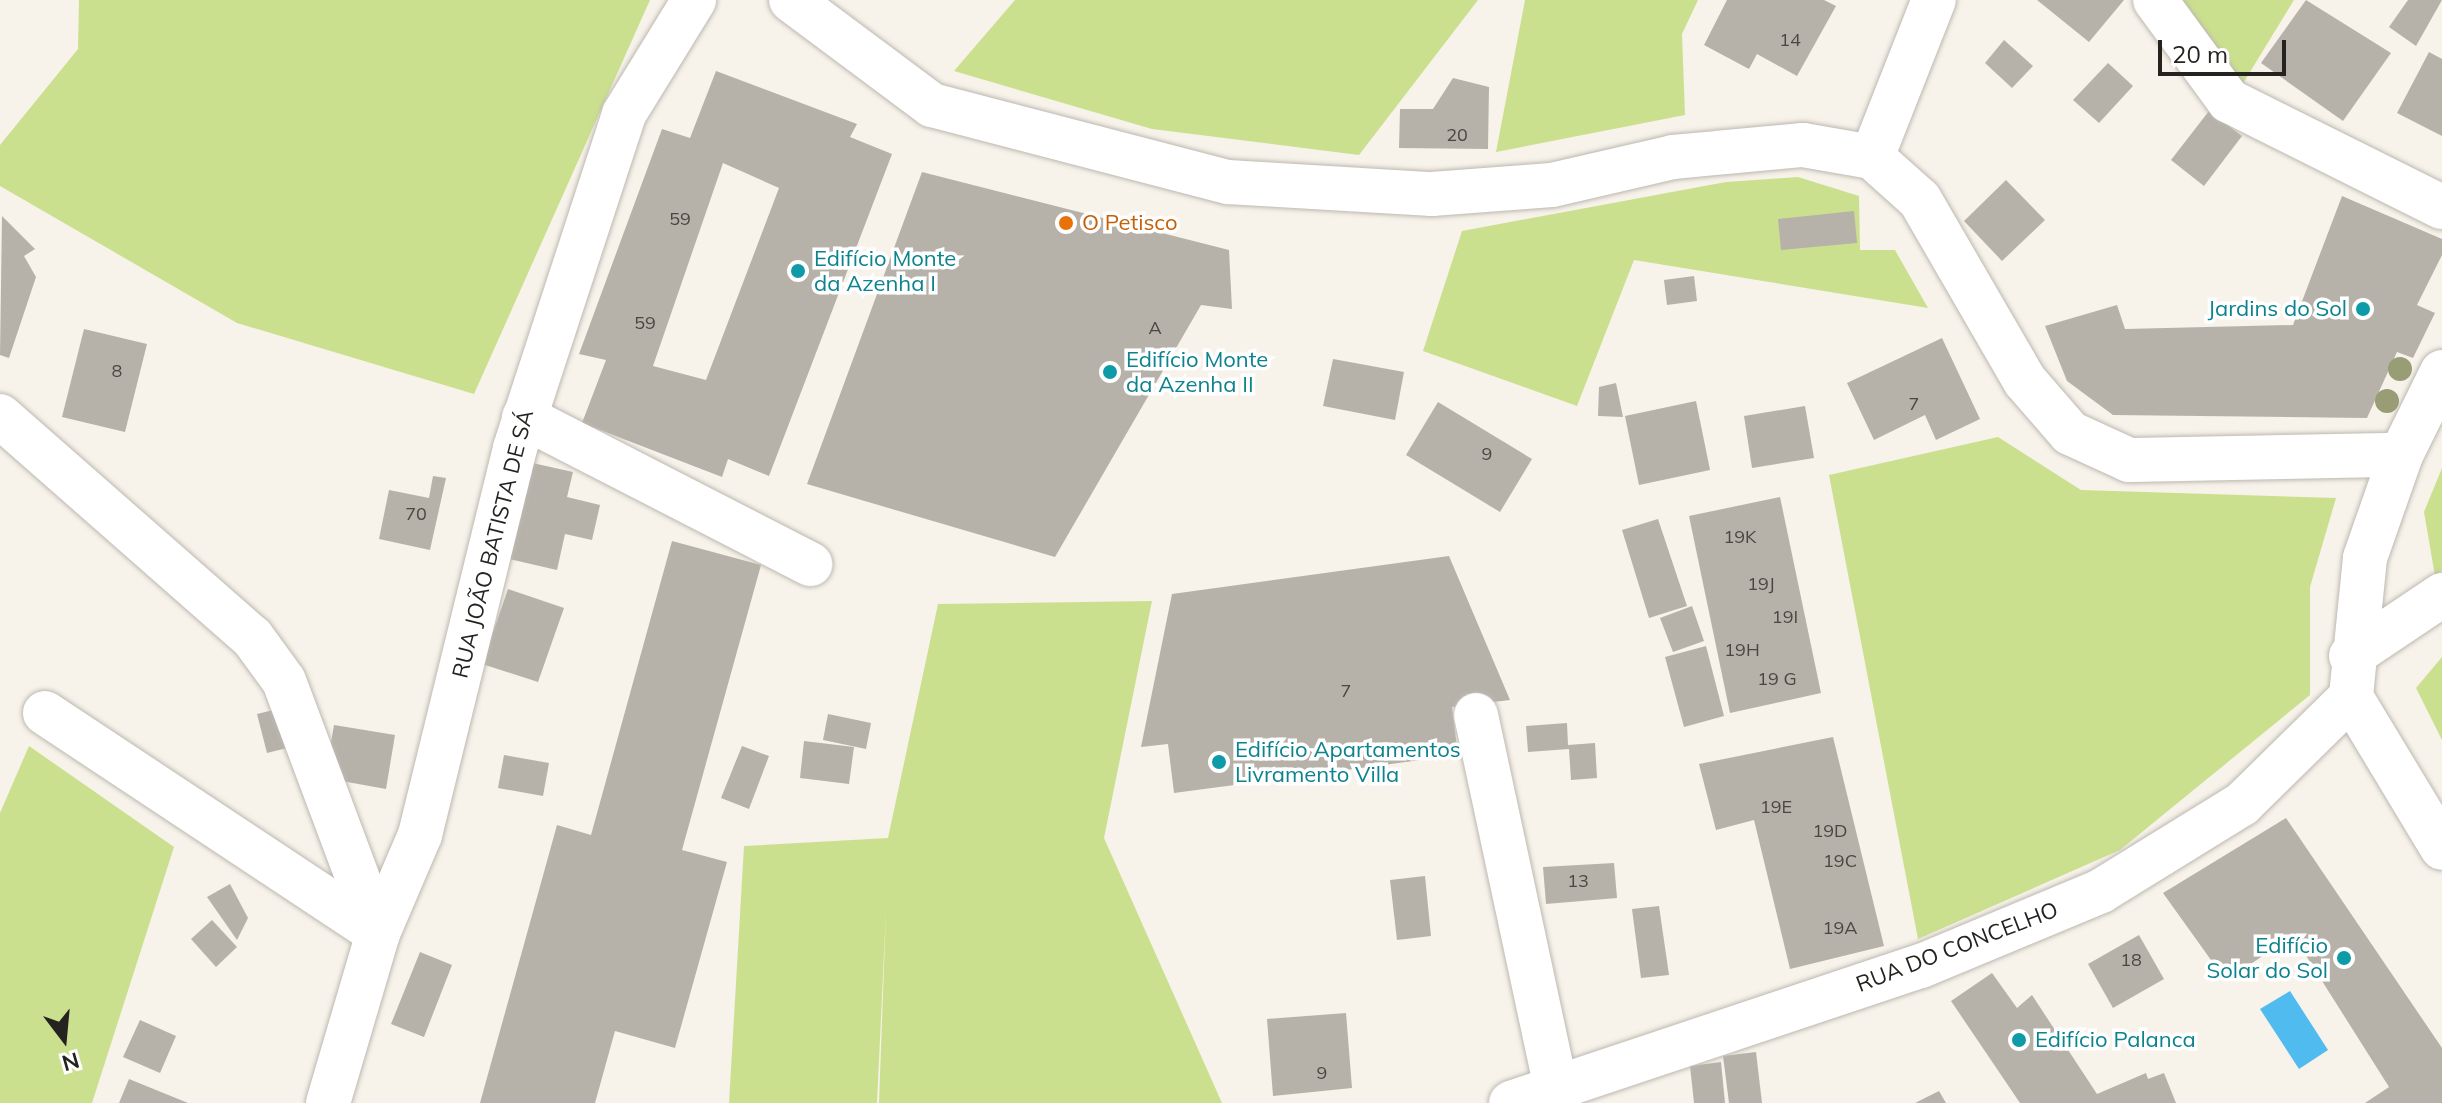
<!DOCTYPE html>
<html>
<head>
<meta charset="utf-8">
<style>
  body { margin:0 }
  #map { position:relative; width:2442px; height:1103px; overflow:hidden; background:#f7f2ea; font-family:Mulish,sans-serif }
  div>[style] { position:absolute }
  [style*='--x'] { left:calc(var(--x)*1px); top:calc(var(--y)*1px); width:calc(var(--w)*1px); rotate:calc(var(--a)*1deg) }
  .green>* { inset:0; background:#cbe08e }
  .water>* { inset:0; background:#4fbbef }
  .building>* { inset:0; background:#b6b2aa }
  .roads { filter:drop-shadow(0 0 2px #bcb8b0) drop-shadow(0 0 2px #bcb8b0) }
  .minor>* { height:44px; margin:-22px; padding:0 22px; transform-origin:22px; border-radius:22px; background:#fff }
  .trees>* { width:24px; height:24px; margin:-12px; border-radius:50%; background:#989d75 }
  .dots>* { width:22px; height:22px; translate:-50% -50%; box-sizing:border-box; border:4px solid #fff; border-radius:50% }
  span { translate:-50% -50%; white-space:nowrap; text-align:center; line-height:1.15; -webkit-text-stroke:7px #fff; paint-order:stroke }
  .number-label { font-size:18px; color:#494742 }
  .number-label span { -webkit-text-stroke-width:0 }
  .food-label { font-size:22px; color:#c56008 }
  .left { translate:0 -50%; text-align:left }
  .culture-label { font-size:22px; color:#0d838f }
  .right { translate:-100% -50%; text-align:right }
  .street-label { font-size:22px; color:#252320 }
  .north { position:absolute; left:24px; top:999px; width:80px; height:80px; -webkit-text-stroke:6px #fff; paint-order:stroke; rotate:164deg; font-size:22px; font-weight:700; line-height:32px; text-align:center; color:#252320 }
  .north::after { content:''; display:block; margin:auto; width:28px; height:36px; background:#252320; clip-path:polygon(50% 0,100% 100%,50% 72%,0 100%) }
  .scale { position:absolute; left:2158px; top:40px; width:128px; height:36px; box-sizing:border-box; border:4px solid #252320; border-top:0; padding-left:10px; font-size:24px; line-height:28px; white-space:nowrap; color:#252320; -webkit-text-stroke:6px #fff; paint-order:stroke }
</style>
</head>
<body>
<div id="map">
  <div class="green">
    <div style="clip-path:polygon(79px 0,650px 0,474px 394px,237px 323px,0 186px,0 145px,78px 49px)"></div>
    <div style="clip-path:polygon(1015px 0,1478px 0,1359px 155px,1152px 129px,954px 71px)"></div>
    <div style="clip-path:polygon(1525px 0,1698px 0,1682px 34px,1685px 115px,1496px 152px)"></div>
    <div style="clip-path:polygon(2182px 0,2294px 0,2239px 90px)"></div>
    <div style="clip-path:polygon(1798px 177px,1859px 196px,1860px 250px,1895px 250px,1928px 308px,1634px 260px,1577px 406px,1423px 351px,1462px 231px,1726px 182px)"></div>
    <div style="clip-path:polygon(1998px 437px,2081px 490px,2336px 498px,2310px 587px,2310px 695px,2120px 850px,1918px 939px,1829px 475px)"></div>
    <div style="clip-path:polygon(2442px 468px,2442px 570px,2435px 576px,2424px 512px)"></div>
    <div style="clip-path:polygon(1152px 601px,1104px 838px,1222px 1103px,879px 1103px,886px 911px,877px 1103px,729px 1103px,744px 846px,888px 838px,938px 604px)"></div>
    <div style="clip-path:polygon(2442px 657px,2442px 740px,2416px 688px)"></div>
    <div style="clip-path:polygon(29px 746px,174px 847px,92px 1103px,0 1103px,0 813px)"></div>
  </div>
  <div class="water">
    <div style="clip-path:polygon(2290px 991px,2328px 1050px,2299px 1069px,2260px 1009px)"></div>
  </div>
  <div class="building">
    <div style="clip-path:polygon(1727px 0,1824px 0,1836px 6px,1797px 76px,1757px 54px,1749px 69px,1704px 45px)"></div>
    <div style="clip-path:polygon(2037px 0,2124px 0,2089px 42px)"></div>
    <div style="clip-path:polygon(2306px 0,2391px 53px,2343px 121px,2261px 63px)"></div>
    <div style="clip-path:polygon(2408px 0,2442px 0,2416px 46px,2389px 27px)"></div>
    <div style="clip-path:polygon(2004px 40px,2033px 66px,2012px 88px,1985px 63px)"></div>
    <div style="clip-path:polygon(2429px 52px,2442px 59px,2442px 136px,2397px 113px)"></div>
    <div style="clip-path:polygon(2108px 63px,2133px 86px,2099px 123px,2073px 100px)"></div>
    <div style="clip-path:polygon(evenodd,716px 71px,857px 124px,850px 137px,892px 154px,769px 476px,728px 459px,722px 477px,582px 423px,606px 360px,579px 354px,662px 129px,690px 138px,716px 71px,723px 163px,779px 188px,706px 380px,653px 366px,723px 163px)"></div>
    <div style="clip-path:polygon(1453px 78px,1489px 87px,1488px 149px,1399px 148px,1400px 109px,1433px 109px)"></div>
    <div style="clip-path:polygon(2209px 111px,2242px 136px,2204px 186px,2171px 160px)"></div>
    <div style="clip-path:polygon(922px 172px,1229px 250px,1232px 309px,1201px 305px,1055px 557px,807px 484px)"></div>
    <div style="clip-path:polygon(2006px 180px,2045px 220px,2002px 261px,1964px 221px)"></div>
    <div style="clip-path:polygon(2342px 196px,2442px 239px,2442px 255px,2417px 305px,2435px 313px,2413px 358px,2397px 352px,2367px 418px,2113px 415px,2067px 381px,2045px 326px,2117px 305px,2125px 329px,2293px 325px)"></div>
    <div style="clip-path:polygon(1854px 211px,1857px 243px,1781px 250px,1778px 219px)"></div>
    <div style="clip-path:polygon(2px 216px,35px 249px,24px 256px,36px 277px,9px 358px,0 355px)"></div>
    <div style="clip-path:polygon(1694px 276px,1697px 301px,1667px 305px,1664px 280px)"></div>
    <div style="clip-path:polygon(84px 329px,147px 344px,125px 432px,62px 417px)"></div>
    <div style="clip-path:polygon(1942px 338px,1980px 419px,1936px 440px,1925px 415px,1874px 440px,1847px 383px)"></div>
    <div style="clip-path:polygon(1333px 359px,1404px 372px,1395px 420px,1323px 406px)"></div>
    <div style="clip-path:polygon(1616px 383px,1623px 417px,1598px 416px,1599px 387px)"></div>
    <div style="clip-path:polygon(1696px 401px,1710px 470px,1639px 485px,1625px 416px)"></div>
    <div style="clip-path:polygon(1438px 402px,1532px 459px,1500px 512px,1406px 455px)"></div>
    <div style="clip-path:polygon(1805px 406px,1814px 458px,1752px 468px,1744px 416px)"></div>
    <div style="clip-path:polygon(528px 462px,573px 472px,567px 497px,600px 505px,592px 540px,565px 534px,557px 570px,505px 558px)"></div>
    <div style="clip-path:polygon(433px 476px,446px 478px,430px 550px,379px 539px,389px 490px,429px 498px)"></div>
    <div style="clip-path:polygon(1780px 497px,1821px 693px,1730px 713px,1689px 516px)"></div>
    <div style="clip-path:polygon(1658px 519px,1687px 606px,1649px 618px,1622px 530px)"></div>
    <div style="clip-path:polygon(672px 541px,761px 565px,682px 850px,727px 862px,675px 1048px,615px 1031px,595px 1103px,480px 1103px,557px 825px,591px 835px)"></div>
    <div style="clip-path:polygon(1449px 556px,1510px 700px,1452px 707px,1458px 755px,1174px 793px,1168px 744px,1141px 747px,1172px 594px)"></div>
    <div style="clip-path:polygon(508px 589px,564px 608px,538px 682px,482px 664px)"></div>
    <div style="clip-path:polygon(1692px 606px,1704px 641px,1673px 652px,1660px 618px)"></div>
    <div style="clip-path:polygon(1706px 646px,1724px 716px,1684px 727px,1665px 657px)"></div>
    <div style="clip-path:polygon(290px 706px,299px 745px,267px 753px,257px 714px)"></div>
    <div style="clip-path:polygon(828px 714px,871px 723px,866px 749px,823px 740px)"></div>
    <div style="clip-path:polygon(1567px 723px,1568px 745px,1595px 743px,1597px 778px,1571px 780px,1569px 749px,1528px 752px,1526px 726px)"></div>
    <div style="clip-path:polygon(334px 725px,395px 735px,386px 789px,325px 778px)"></div>
    <div style="clip-path:polygon(1833px 737px,1884px 946px,1790px 969px,1754px 820px,1716px 830px,1699px 764px)"></div>
    <div style="clip-path:polygon(804px 741px,854px 747px,849px 784px,800px 778px)"></div>
    <div style="clip-path:polygon(742px 746px,769px 756px,749px 809px,721px 798px)"></div>
    <div style="clip-path:polygon(504px 755px,549px 763px,543px 796px,498px 788px)"></div>
    <div style="clip-path:polygon(2286px 818px,2442px 1048px,2442px 1103px,2365px 1103px,2389px 1087px,2293px 935px,2226px 981px,2163px 893px)"></div>
    <div style="clip-path:polygon(1614px 863px,1617px 898px,1546px 904px,1543px 867px)"></div>
    <div style="clip-path:polygon(1425px 876px,1431px 936px,1397px 940px,1390px 880px)"></div>
    <div style="clip-path:polygon(230px 884px,248px 918px,237px 940px,207px 897px)"></div>
    <div style="clip-path:polygon(1659px 906px,1669px 975px,1641px 978px,1632px 909px)"></div>
    <div style="clip-path:polygon(212px 920px,237px 947px,216px 967px,191px 939px)"></div>
    <div style="clip-path:polygon(2139px 935px,2164px 979px,2113px 1008px,2088px 964px)"></div>
    <div style="clip-path:polygon(420px 952px,452px 965px,424px 1037px,391px 1024px)"></div>
    <div style="clip-path:polygon(1992px 973px,2017px 1008px,2032px 995px,2097px 1094px,2146px 1073px,2148px 1079px,2164px 1073px,2176px 1103px,2020px 1103px,1951px 1001px)"></div>
    <div style="clip-path:polygon(1346px 1013px,1352px 1088px,1273px 1096px,1267px 1019px)"></div>
    <div style="clip-path:polygon(140px 1020px,176px 1036px,160px 1073px,123px 1057px)"></div>
    <div style="clip-path:polygon(1756px 1052px,1762px 1103px,1729px 1103px,1723px 1056px)"></div>
    <div style="clip-path:polygon(1721px 1062px,1725px 1103px,1694px 1103px,1690px 1066px)"></div>
    <div style="clip-path:polygon(129px 1079px,188px 1103px,119px 1103px)"></div>
    <div style="clip-path:polygon(1939px 1091px,1946px 1103px,1915px 1103px)"></div>
  </div>
  <div class="roads">
    <div class="minor">
      <div style="--x:791;--y:0;--w:176;--a:36.7"></div>
      <div style="--x:932;--y:105;--w:306;--a:14.6"></div>
      <div style="--x:1228;--y:182;--w:204;--a:3.4"></div>
      <div style="--x:1432;--y:194;--w:120;--a:-4.3"></div>
      <div style="--x:1552;--y:185;--w:124;--a:-13"></div>
      <div style="--x:1673;--y:157;--w:131;--a:-5.3"></div>
      <div style="--x:1803;--y:145;--w:70;--a:9.9"></div>
      <div style="--x:1872;--y:157;--w:64;--a:41.9"></div>
      <div style="--x:1920;--y:200;--w:209;--a:59.9"></div>
      <div style="--x:2025;--y:381;--w:69;--a:49.1"></div>
      <div style="--x:2070;--y:433;--w:65;--a:24.6"></div>
      <div style="--x:2129;--y:460;--w:272;--a:-1.1"></div>
      <div style="--x:2155;--y:0;--w:125;--a:53.8"></div>
      <div style="--x:2229;--y:101;--w:238;--a:26.5"></div>
      <div style="--x:1872;--y:157;--w:169;--a:-68.5"></div>
      <div style="--x:2442;--y:372;--w:93;--a:116.3"></div>
      <div style="--x:2401;--y:455;--w:109;--a:109.3"></div>
      <div style="--x:2365;--y:558;--w:140;--a:95.8"></div>
      <div style="--x:2351;--y:697;--w:176;--a:58.9"></div>
      <div style="--x:0;--y:416;--w:335;--a:41.3"></div>
      <div style="--x:252;--y:637;--w:54;--a:54"></div>
      <div style="--x:284;--y:681;--w:269;--a:69.5"></div>
      <div style="--x:524;--y:417;--w:322;--a:27.2"></div>
      <div style="--x:2351;--y:656;--w:110;--a:-33.8"></div>
      <div style="--x:45;--y:713;--w:399;--a:33.5"></div>
      <div style="--x:1476;--y:715;--w:377;--a:77.9"></div>
      <div style="--x:328;--y:1103;--w:177;--a:-73.6"></div>
      <div style="--x:378;--y:933;--w:107;--a:-66.8"></div>
      <div style="--x:420;--y:835;--w:398;--a:-76.2"></div>
      <div style="--x:515;--y:448;--w:351;--a:-71.9"></div>
      <div style="--x:624;--y:114;--w:134;--a:-58.4"></div>
      <div style="--x:1511;--y:1103;--w:432;--a:-18.5"></div>
      <div style="--x:1921;--y:966;--w:195;--a:-22.6"></div>
      <div style="--x:2101;--y:891;--w:166;--a:-31.7"></div>
      <div style="--x:2242;--y:804;--w:153;--a:-44.5"></div>
    </div>
  </div>
  <div class="trees">
    <div style="left:2400px;top:369px"></div>
    <div style="left:2387px;top:401px"></div>
  </div>
  <div class="dots">
    <div style="left:1066px;top:223px;background:#e8710a"></div>
    <div style="left:798px;top:271px;background:#0f9aa8"></div>
    <div style="left:2363px;top:309px;background:#0f9aa8"></div>
    <div style="left:1110px;top:372px;background:#0f9aa8"></div>
    <div style="left:1219px;top:762px;background:#0f9aa8"></div>
    <div style="left:2344px;top:958px;background:#0f9aa8"></div>
    <div style="left:2019px;top:1040px;background:#0f9aa8"></div>
  </div>
  <div class="number-label">
    <span style="left:1790px;top:40px">14</span>
    <span style="left:1457px;top:135px">20</span>
    <span style="left:680px;top:219px">59</span>
    <span style="left:645px;top:323px">59</span>
    <span style="left:1155px;top:328px">A</span>
    <span style="left:117px;top:371px">8</span>
    <span style="left:1914px;top:404px">7</span>
    <span style="left:1487px;top:454px">9</span>
    <span style="left:416px;top:514px">70</span>
    <span style="left:1740px;top:537px">19K</span>
    <span style="left:1761px;top:584px">19J</span>
    <span style="left:1785px;top:617px">19I</span>
    <span style="left:1742px;top:650px">19H</span>
    <span style="left:1777px;top:679px">19 G</span>
    <span style="left:1346px;top:691px">7</span>
    <span style="left:1776px;top:807px">19E</span>
    <span style="left:1830px;top:831px">19D</span>
    <span style="left:1840px;top:861px">19C</span>
    <span style="left:1578px;top:881px">13</span>
    <span style="left:1840px;top:928px">19A</span>
    <span style="left:2131px;top:960px">18</span>
    <span style="left:1322px;top:1073px">9</span>
  </div>
  <div class="food-label">
    <span class="left" style="left:1082px;top:223px">O Petisco</span>
  </div>
  <div class="culture-label">
    <span class="left" style="left:814px;top:271px">Edifício Monte<br>da Azenha I</span>
    <span class="right" style="left:2347px;top:309px">Jardins do Sol</span>
    <span class="left" style="left:1126px;top:372px">Edifício Monte<br>da Azenha II</span>
    <span class="left" style="left:1235px;top:762px">Edifício Apartamentos<br>Livramento Villa</span>
    <span class="right" style="left:2328px;top:958px">Edifício<br>Solar do Sol</span>
    <span class="left" style="left:2035px;top:1040px">Edifício Palanca</span>
  </div>
  <div class="street-label">
    <span style="left:493px;top:544px;rotate:-76deg">RUA JOÃO BATISTA DE SÁ</span>
    <span style="left:1957px;top:947px;rotate:-21deg">RUA DO CONCELHO</span>
  </div>
  <div class="north">N</div>
  <div class="scale">20 m</div>
</div>
</body>
</html>
